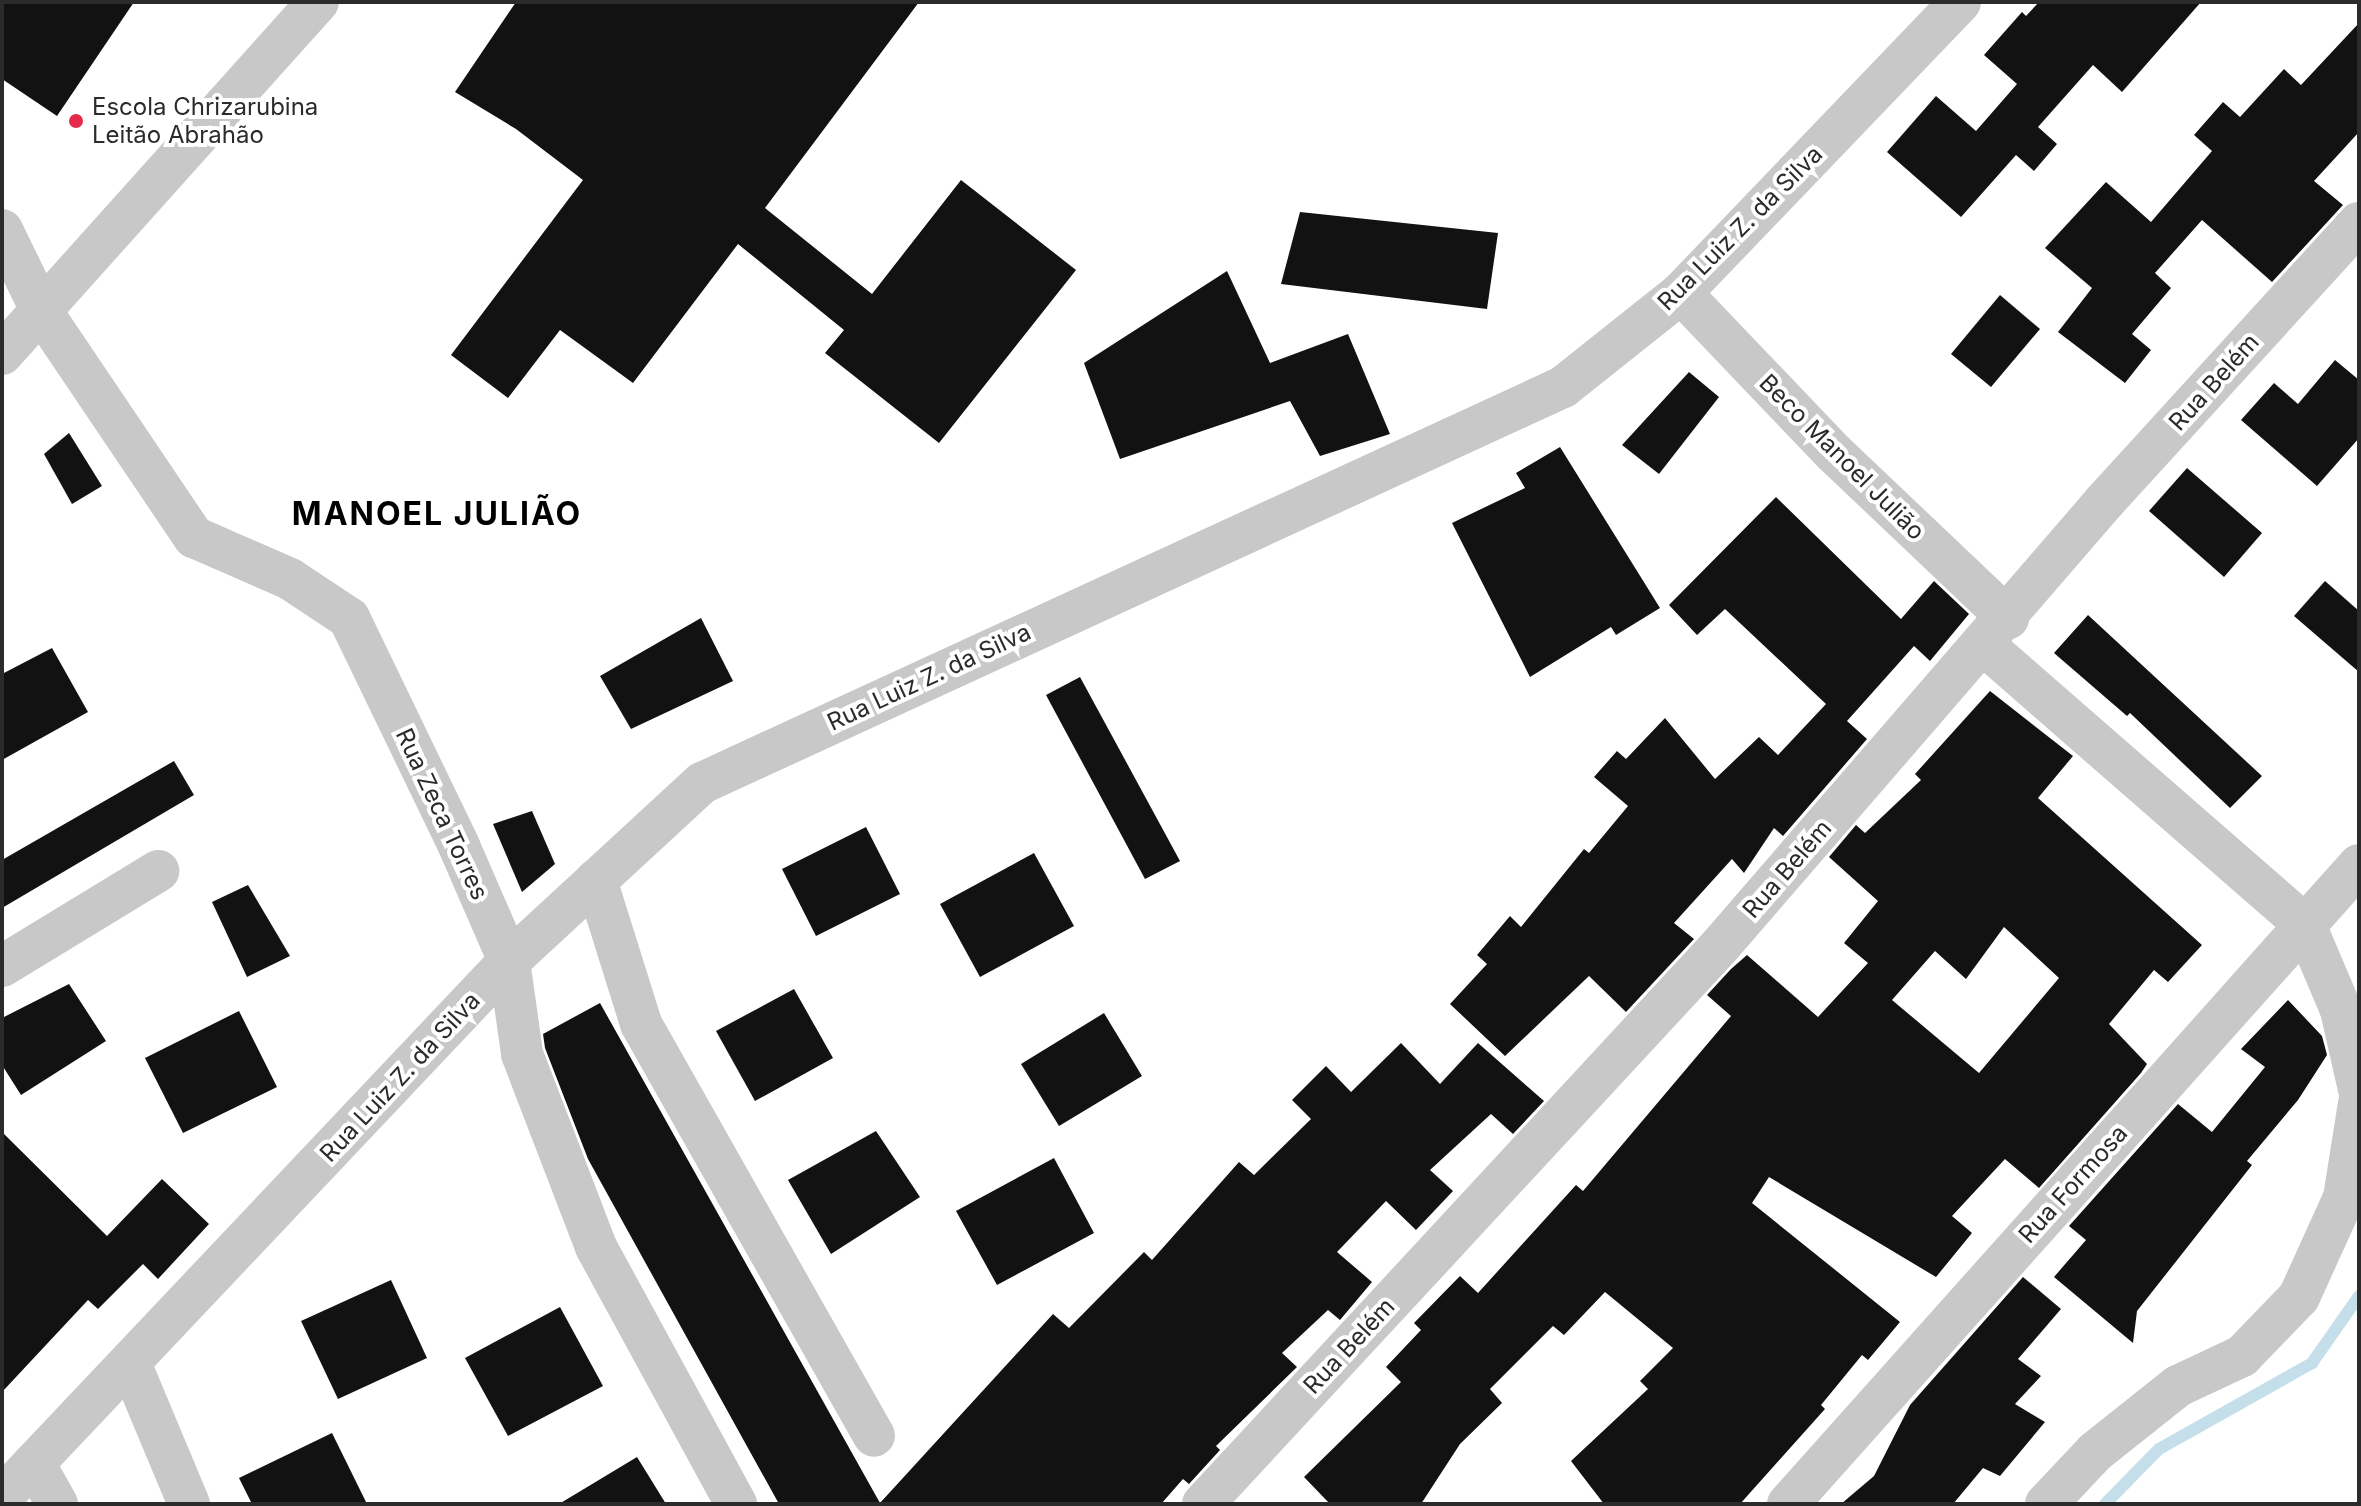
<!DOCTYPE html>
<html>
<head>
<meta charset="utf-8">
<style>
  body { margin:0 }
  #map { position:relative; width:2361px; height:1506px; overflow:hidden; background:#fff; font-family:Inter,sans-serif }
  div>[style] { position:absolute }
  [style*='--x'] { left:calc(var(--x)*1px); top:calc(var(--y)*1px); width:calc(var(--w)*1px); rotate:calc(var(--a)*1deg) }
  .stream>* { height:12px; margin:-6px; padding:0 6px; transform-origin:6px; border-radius:6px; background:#c4dfea }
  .building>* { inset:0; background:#121212 }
  .minor>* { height:42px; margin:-21px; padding:0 21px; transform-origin:21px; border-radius:21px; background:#c8c8c8 }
  .dots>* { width:22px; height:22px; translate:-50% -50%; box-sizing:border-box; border:4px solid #fff; border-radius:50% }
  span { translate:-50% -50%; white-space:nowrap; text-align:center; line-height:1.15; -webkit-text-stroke:8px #fff; paint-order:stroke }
  .poi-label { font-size:24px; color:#2b2b2b }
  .left { translate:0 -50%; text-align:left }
  .street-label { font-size:24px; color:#2b2b2b }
  .district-label { font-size:32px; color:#000; font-weight:700; letter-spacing:2px }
  .frame { position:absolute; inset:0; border:4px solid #2b2b2b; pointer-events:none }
</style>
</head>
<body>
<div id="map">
  <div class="stream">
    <div style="--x:2105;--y:1504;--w:77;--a:-45.5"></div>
    <div style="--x:2159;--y:1449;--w:176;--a:-29.3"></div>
    <div style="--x:2312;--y:1363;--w:82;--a:-55"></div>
  </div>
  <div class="building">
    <div style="clip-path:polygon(2px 2px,134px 2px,57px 116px,2px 79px)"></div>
    <div style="clip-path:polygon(516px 2px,919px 2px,765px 208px,872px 294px,961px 180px,1076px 270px,939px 443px,825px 353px,844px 330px,738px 244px,633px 383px,560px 330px,508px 398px,451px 355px,583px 180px,516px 129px,455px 92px)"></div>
    <div style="clip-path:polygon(2039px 2px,2201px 2px,2122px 92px,2093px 65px,2038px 127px,2057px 144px,2034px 171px,2016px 155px,1961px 217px,1887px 152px,1936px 96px,1976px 131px,2017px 84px,1984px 55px,2022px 12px,2026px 16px)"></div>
    <div style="clip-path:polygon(2359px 23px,2359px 132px,2314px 181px,2343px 205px,2272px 282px,2202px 220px,2155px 273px,2171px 288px,2132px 334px,2151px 350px,2125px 383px,2058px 332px,2092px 288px,2045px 248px,2106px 182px,2151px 222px,2212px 151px,2194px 135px,2223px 102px,2240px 117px,2284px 69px,2301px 85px)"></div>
    <div style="clip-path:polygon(1300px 212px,1498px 233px,1487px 309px,1281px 284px)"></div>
    <div style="clip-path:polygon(1227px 271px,1270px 363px,1348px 334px,1390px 434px,1320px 456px,1290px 401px,1120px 459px,1084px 363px)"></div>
    <div style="clip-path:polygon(2000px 295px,2040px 329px,1991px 387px,1951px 354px)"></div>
    <div style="clip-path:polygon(2335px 360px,2359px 380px,2359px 438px,2317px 486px,2241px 420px,2274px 383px,2298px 404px)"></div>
    <div style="clip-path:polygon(1689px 372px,1719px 397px,1659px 474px,1622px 445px)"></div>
    <div style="clip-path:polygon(69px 433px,102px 486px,72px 504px,44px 454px)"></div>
    <div style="clip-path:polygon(1560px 447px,1660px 608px,1616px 635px,1611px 627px,1530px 677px,1452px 523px,1525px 488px,1516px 473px)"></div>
    <div style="clip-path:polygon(2187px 468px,2262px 533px,2224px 577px,2149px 511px)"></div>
    <div style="clip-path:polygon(1776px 497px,1901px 619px,1934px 581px,1969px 614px,1930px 661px,1914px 646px,1847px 721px,1867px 739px,1783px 836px,1774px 828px,1744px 873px,1732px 859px,1674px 923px,1694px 939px,1626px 1012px,1589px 976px,1505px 1056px,1450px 1004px,1487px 964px,1477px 955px,1510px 916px,1521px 927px,1584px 849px,1589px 853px,1628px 806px,1594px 777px,1617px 751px,1626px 759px,1665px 718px,1715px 779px,1759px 737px,1778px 755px,1826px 704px,1725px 609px,1697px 635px,1669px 605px)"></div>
    <div style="clip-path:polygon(2325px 581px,2359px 611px,2359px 672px,2294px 616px)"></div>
    <div style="clip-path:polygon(2088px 615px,2262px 776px,2230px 808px,2130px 713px,2127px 716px,2054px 653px)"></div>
    <div style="clip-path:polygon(701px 618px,733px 681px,631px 729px,600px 676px)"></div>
    <div style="clip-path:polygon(52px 648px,88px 712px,2px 760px,2px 674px)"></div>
    <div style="clip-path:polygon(1080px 677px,1180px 861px,1145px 879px,1046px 695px)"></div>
    <div style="clip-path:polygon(evenodd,1990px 691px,2073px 756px,2038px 798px,2202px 945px,2168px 982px,2154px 970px,2109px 1024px,2147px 1064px,2141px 1073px,2039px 1188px,2005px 1159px,1952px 1216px,1972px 1233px,1936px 1277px,1769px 1177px,1752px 1203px,1900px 1322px,1868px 1360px,1862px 1355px,1821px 1405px,1825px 1409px,1740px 1504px,1604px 1504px,1571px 1461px,1648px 1389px,1640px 1381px,1673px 1348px,1605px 1292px,1564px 1335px,1553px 1326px,1490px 1389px,1502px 1403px,1460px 1444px,1421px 1504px,1330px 1504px,1304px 1477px,1401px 1382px,1386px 1367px,1421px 1330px,1414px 1323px,1460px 1276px,1478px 1293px,1576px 1185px,1583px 1191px,1731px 1016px,1707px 995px,1731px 969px,1747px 955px,1818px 1017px,1868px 963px,1844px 943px,1878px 901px,1829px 857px,1856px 825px,1865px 833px,1921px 780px,1915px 774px,1990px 691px,2004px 927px,2059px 978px,1979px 1073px,1892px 1000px,1935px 951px,1966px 979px,2004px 927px)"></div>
    <div style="clip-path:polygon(174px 761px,194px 795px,2px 908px,2px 860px)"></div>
    <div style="clip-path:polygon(532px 811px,555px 864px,522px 892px,493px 824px)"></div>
    <div style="clip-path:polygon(866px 827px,900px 894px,816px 936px,782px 869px)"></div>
    <div style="clip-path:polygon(1034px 853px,1074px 926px,980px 977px,940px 904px)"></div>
    <div style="clip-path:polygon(248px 885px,290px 956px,247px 977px,212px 902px)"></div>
    <div style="clip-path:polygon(69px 984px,106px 1041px,21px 1095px,2px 1065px,2px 1018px)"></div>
    <div style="clip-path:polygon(794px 989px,833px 1058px,755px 1101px,716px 1031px)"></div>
    <div style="clip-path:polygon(2288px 1000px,2322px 1036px,2327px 1055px,2298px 1100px,2247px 1161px,2252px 1165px,2137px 1311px,2133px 1343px,2054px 1277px,2086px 1240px,2069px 1226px,2178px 1104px,2212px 1132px,2265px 1067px,2241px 1049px)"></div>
    <div style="clip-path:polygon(600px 1003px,880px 1503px,1053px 1314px,1069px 1328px,1144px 1252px,1152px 1260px,1239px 1162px,1254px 1175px,1311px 1119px,1292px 1100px,1326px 1066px,1351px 1092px,1401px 1043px,1440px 1084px,1478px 1043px,1544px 1101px,1513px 1134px,1491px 1114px,1430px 1170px,1453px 1191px,1416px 1230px,1386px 1201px,1337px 1252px,1372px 1282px,1340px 1320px,1328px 1310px,1282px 1353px,1297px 1367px,1216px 1446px,1220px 1450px,1189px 1484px,1183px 1479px,1161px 1504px,779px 1504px,588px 1159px,545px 1048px,543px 1034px)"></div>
    <div style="clip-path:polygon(239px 1011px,277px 1087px,183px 1133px,145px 1058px)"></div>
    <div style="clip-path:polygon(1104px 1013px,1142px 1076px,1059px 1126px,1021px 1064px)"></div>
    <div style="clip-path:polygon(876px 1131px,920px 1197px,831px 1254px,788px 1180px)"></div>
    <div style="clip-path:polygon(2px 1132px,107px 1236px,162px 1179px,209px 1224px,158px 1279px,143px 1264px,98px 1309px,88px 1300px,2px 1392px)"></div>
    <div style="clip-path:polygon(1054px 1158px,1094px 1233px,997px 1285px,956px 1211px)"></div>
    <div style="clip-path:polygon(2023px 1277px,2061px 1309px,2018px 1359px,2041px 1376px,2015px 1404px,2045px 1422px,2000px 1476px,1983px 1468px,1953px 1504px,1841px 1504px,1874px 1476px,1910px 1405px)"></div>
    <div style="clip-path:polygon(391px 1280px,427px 1358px,338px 1399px,301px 1321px)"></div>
    <div style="clip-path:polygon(560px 1307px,603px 1386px,508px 1436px,465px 1358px)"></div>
    <div style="clip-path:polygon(332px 1433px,367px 1504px,252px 1504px,239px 1478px)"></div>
    <div style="clip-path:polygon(637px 1457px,666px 1504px,559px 1504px)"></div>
  </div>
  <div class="minor">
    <div style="--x:2;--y:230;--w:91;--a:64"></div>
    <div style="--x:42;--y:312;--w:272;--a:56"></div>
    <div style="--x:194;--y:537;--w:105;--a:23.6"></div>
    <div style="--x:290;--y:579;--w:71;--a:33.5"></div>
    <div style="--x:349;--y:618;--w:253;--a:64.2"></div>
    <div style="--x:459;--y:846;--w:125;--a:66.5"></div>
    <div style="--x:509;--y:961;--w:94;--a:82"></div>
    <div style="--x:522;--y:1054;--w:207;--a:69"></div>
    <div style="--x:596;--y:1247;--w:293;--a:61.4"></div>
    <div style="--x:1681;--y:293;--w:221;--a:46.3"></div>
    <div style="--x:1834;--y:453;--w:240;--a:43.5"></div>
    <div style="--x:2;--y:354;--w:473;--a:-48.1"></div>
    <div style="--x:1984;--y:645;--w:426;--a:41.1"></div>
    <div style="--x:2305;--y:925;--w:92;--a:67"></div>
    <div style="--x:2341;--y:1010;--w:81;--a:77.2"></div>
    <div style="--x:596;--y:880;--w:151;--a:72.6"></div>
    <div style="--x:641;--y:1024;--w:473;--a:60.5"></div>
    <div style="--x:2;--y:966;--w:183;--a:-31.3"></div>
    <div style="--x:130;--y:1363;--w:153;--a:67.3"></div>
    <div style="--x:34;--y:1463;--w:47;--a:60.7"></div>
    <div style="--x:2;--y:1497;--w:738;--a:-46.59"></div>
    <div style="--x:509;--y:961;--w:263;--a:-42.7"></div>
    <div style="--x:702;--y:783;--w:948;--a:-24.7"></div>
    <div style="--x:1563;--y:387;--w:151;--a:-38.5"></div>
    <div style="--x:1681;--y:293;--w:403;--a:-46.2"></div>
    <div style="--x:1203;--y:1504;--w:761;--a:-47.18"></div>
    <div style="--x:1720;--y:946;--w:587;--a:-49.14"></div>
    <div style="--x:2104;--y:502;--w:378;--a:-47.6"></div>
    <div style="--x:1788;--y:1504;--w:857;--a:-48.22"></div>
    <div style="--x:2046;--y:1504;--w:71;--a:-46.7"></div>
    <div style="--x:2095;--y:1452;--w:106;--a:-38.5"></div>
    <div style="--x:2178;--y:1386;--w:71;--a:-25.1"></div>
    <div style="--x:2242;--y:1356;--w:82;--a:-46"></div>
    <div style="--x:2299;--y:1297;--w:109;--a:-65.6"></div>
    <div style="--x:2344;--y:1198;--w:96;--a:-81"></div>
  </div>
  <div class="dots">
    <div style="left:76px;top:121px;background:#e52b4b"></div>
  </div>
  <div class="poi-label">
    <span class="left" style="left:92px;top:121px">Escola Chrizarubina<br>Leitão Abrahão</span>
  </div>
  <div class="street-label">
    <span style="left:1740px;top:228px;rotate:-45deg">Rua Luiz Z. da Silva</span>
    <span style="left:2214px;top:382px;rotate:-48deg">Rua Belém</span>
    <span style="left:1842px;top:457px;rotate:45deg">Beco Manoel Julião</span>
    <span style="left:929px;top:677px;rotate:-25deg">Rua Luiz Z. da Silva</span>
    <span style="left:442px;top:814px;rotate:65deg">Rua Zeca Torres</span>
    <span style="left:1787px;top:869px;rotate:-49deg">Rua Belém</span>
    <span style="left:400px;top:1077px;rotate:-47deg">Rua Luiz Z. da Silva</span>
    <span style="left:2073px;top:1184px;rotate:-48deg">Rua Formosa</span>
    <span style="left:1349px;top:1346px;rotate:-47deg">Rua Belém</span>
  </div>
  <div class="district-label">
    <span style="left:437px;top:514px">MANOEL JULIÃO</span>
  </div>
  <div class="frame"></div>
</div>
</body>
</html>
